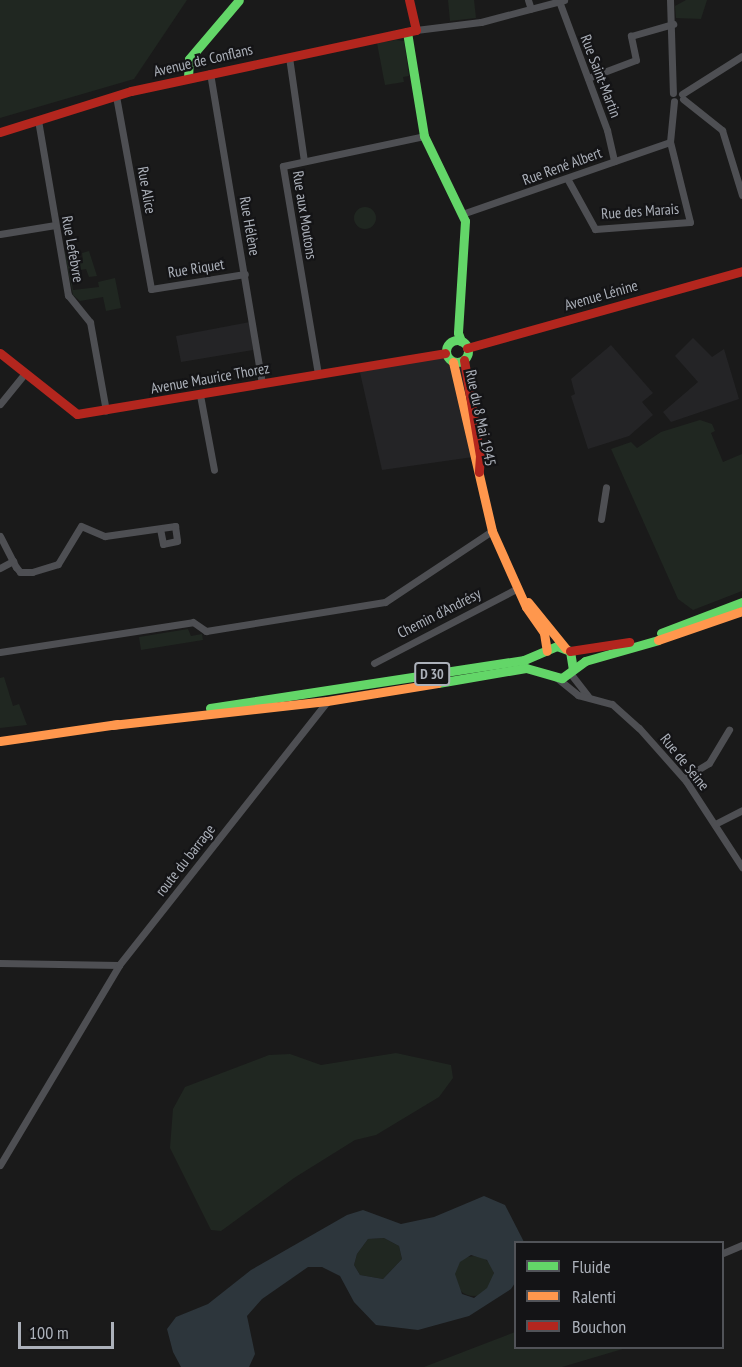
<!DOCTYPE html>
<html>
<head>
<meta charset="utf-8">
<style>
  body { margin:0 }
  #map { position:relative; width:742px; height:1367px; overflow:hidden; background:#1a1a1a; font-family:"PT Sans Narrow",sans-serif }
  div>[style] { position:absolute }
  [style*='--x'] { left:calc(var(--x)*1px); top:calc(var(--y)*1px); width:calc(var(--w)*1px); rotate:calc(var(--a)*1deg) }
  .built>* { inset:0; background:#242426 }
  .green>* { inset:0; background:#202721 }
  .round { border-radius:50% }
  .water>* { inset:0; background:#2d363c }
  .street>* { height:7px; margin:-3.5px; padding:0 3.5px; transform-origin:3.5px; border-radius:3.5px; background:#4e4f53 }
  .fast>* { height:9px; margin:-4.5px; padding:0 4.5px; transform-origin:4.5px; border-radius:4.5px; background:#63d668 }
  .fast>.ring { margin:-4.5px; padding:0; box-sizing:content-box; background:none; border:9px solid #63d668; border-radius:50% }
  .slow>* { height:9px; margin:-4.5px; padding:0 4.5px; transform-origin:4.5px; border-radius:4.5px; background:#ff974d }
  .jam>* { height:9px; margin:-4.5px; padding:0 4.5px; transform-origin:4.5px; border-radius:4.5px; background:#b3261e }
  span { translate:-50% -50%; white-space:nowrap; text-align:center; line-height:1.15; -webkit-text-stroke:4.5px #141416; paint-order:stroke }
  .shield-label span { padding:2px 4px; background:#141416; border:2px solid; border-radius:4px; -webkit-text-stroke-width:0 }
  .shield-label { font-size:14px; color:#acb1ba; font-weight:700 }
  .street-label { font-size:15px; color:#acb1ba }
  .legend { position:absolute; left:514px; top:1241px; width:210px; height:108px; box-sizing:border-box; background:#141416; border:2px solid #515358; margin:0; padding:8px 10px; list-style:none; font-size:18px; color:#acb1ba }
  .legend li { display:flex; align-items:center; gap:12px; height:30px }
  .legend b { width:30px; border:2px solid #515358 }
  .scale { position:absolute; left:18px; top:1322px; width:96px; height:27px; box-sizing:border-box; border:3px solid #acb1ba; border-top:0; padding-left:8px; font-size:18px; line-height:21px; white-space:nowrap; color:#acb1ba; -webkit-text-stroke:4px #141416; paint-order:stroke }
</style>
</head>
<body>
<div id="map">
  <div class="built">
    <div style="clip-path:polygon(250px 322px,253px 350px,181px 362px,176px 336px)"></div>
    <div style="clip-path:polygon(693px 338px,712px 357px,724px 349px,739px 399px,671px 422px,663px 412px,698px 382px,675px 356px)"></div>
    <div style="clip-path:polygon(611px 345px,653px 393px,642px 402px,653px 415px,629px 436px,588px 449px,571px 396px,575px 394px,571px 379px)"></div>
    <div style="clip-path:polygon(445px 353px,464px 367px,480px 456px,382px 470px,359px 368px)"></div>
  </div>
  <div class="green">
    <div style="clip-path:polygon(0 0,187px 0,134px 79px,0 118px)"></div>
    <div style="clip-path:polygon(448px 0,474px 0,476px 18px,450px 21px)"></div>
    <div style="clip-path:polygon(686px 0,707px 0,701px 19px,676px 18px,675px 6px)"></div>
    <div style="clip-path:polygon(396px 40px,404px 41px,409px 76px,403px 77px,404px 82px,385px 85px,377px 43px)"></div>
    <div class="round" style="left:354px;top:207px;width:22px;height:22px"></div>
    <div style="clip-path:polygon(63px 246px,69px 264px,83px 261px,82px 253px,89px 251px,97px 276px,89px 277px,86px 269px,70px 272px,73px 290px,99px 287px,98px 282px,115px 278px,121px 308px,106px 311px,103px 297px,80px 301px,73px 295px)"></div>
    <div style="clip-path:polygon(700px 420px,712px 424px,715px 431px,711px 433px,723px 462px,742px 454px,742px 591px,693px 610px,678px 599px,611px 449px,631px 442px,637px 448px,661px 432px)"></div>
    <div style="clip-path:polygon(188px 629px,191px 636px,202px 634px,203px 640px,141px 650px,139px 637px)"></div>
    <div style="clip-path:polygon(4px 677px,13px 706px,19px 704px,27px 725px,0 728px,0 678px)"></div>
    <div style="clip-path:polygon(396px 1053px,451px 1065px,453px 1078px,439px 1097px,376px 1135px,355px 1140px,294px 1178px,221px 1231px,211px 1230px,170px 1148px,173px 1109px,185px 1087px,269px 1055px,290px 1054px,321px 1065px)"></div>
    <div style="clip-path:polygon(384px 1238px,399px 1246px,402px 1259px,383px 1279px,360px 1275px,354px 1265px,357px 1254px,368px 1239px)"></div>
    <div class="round" style="left:454px;top:1256px;width:40px;height:40px"></div>
    <div style="clip-path:polygon(515px 1332px,516px 1348px,626px 1348px,562px 1367px,424px 1367px)"></div>
  </div>
  <div class="water">
    <div style="clip-path:polygon(evenodd,484px 1196px,505px 1205px,524px 1242px,516px 1242px,515px 1283px,511px 1289px,469px 1316px,418px 1330px,376px 1325px,354px 1302px,340px 1276px,322px 1267px,308px 1267px,262px 1299px,247px 1316px,255px 1354px,249px 1367px,181px 1367px,173px 1352px,167px 1329px,176px 1317px,208px 1304px,251px 1270px,347px 1215px,363px 1210px,401px 1224px,434px 1217px,484px 1196px,384px 1238px,399px 1246px,402px 1259px,383px 1279px,360px 1275px,354px 1265px,357px 1254px,368px 1239px,384px 1238px,484px 1196px,471px 1255px,487px 1260px,494px 1273px,487px 1288px,474px 1298px,462px 1294px,455px 1274px,460px 1262px,471px 1255px)"></div>
  </div>
  <div class="street">
    <div style="--x:528;--y:0;--w:9;--a:72"></div>
    <div style="--x:670;--y:0;--w:93;--a:88.2"></div>
    <div style="--x:559;--y:1;--w:138;--a:69.6"></div>
    <div style="--x:607;--y:130;--w:32;--a:77"></div>
    <div style="--x:416;--y:30;--w:65;--a:-7"></div>
    <div style="--x:481;--y:22;--w:86;--a:-14.8"></div>
    <div style="--x:289;--y:57;--w:105;--a:81.8"></div>
    <div style="--x:210;--y:73;--w:315;--a:80.5"></div>
    <div style="--x:588;--y:78;--w:51;--a:-20.6"></div>
    <div style="--x:636;--y:60;--w:25;--a:-102"></div>
    <div style="--x:631;--y:36;--w:44;--a:-15.9"></div>
    <div style="--x:682;--y:94;--w:71;--a:-32.3"></div>
    <div style="--x:116;--y:96;--w:196;--a:79.7"></div>
    <div style="--x:151;--y:289;--w:95;--a:-9.1"></div>
    <div style="--x:683;--y:99;--w:50;--a:38.5"></div>
    <div style="--x:722;--y:130;--w:68;--a:72.9"></div>
    <div style="--x:38;--y:120;--w:178;--a:80.3"></div>
    <div style="--x:68;--y:295;--w:35;--a:51"></div>
    <div style="--x:90;--y:322;--w:90;--a:79.8"></div>
    <div style="--x:568;--y:180;--w:56;--a:61.1"></div>
    <div style="--x:595;--y:229;--w:95;--a:-4.2"></div>
    <div style="--x:690;--y:222;--w:82;--a:-104"></div>
    <div style="--x:670;--y:142;--w:41;--a:-84.4"></div>
    <div style="--x:462;--y:214;--w:220;--a:-19.1"></div>
    <div style="--x:0;--y:234;--w:56;--a:-9.3"></div>
    <div style="--x:318;--y:374;--w:211;--a:-99.6"></div>
    <div style="--x:283;--y:166;--w:144;--a:-12"></div>
    <div style="--x:200;--y:395;--w:76;--a:79.4"></div>
    <div style="--x:0;--y:404;--w:38;--a:-51"></div>
    <div style="--x:601;--y:519;--w:32;--a:-81"></div>
    <div style="--x:0;--y:536;--w:35;--a:63"></div>
    <div style="--x:16;--y:567;--w:6;--a:51"></div>
    <div style="--x:20;--y:572;--w:12;--a:0"></div>
    <div style="--x:32;--y:572;--w:27;--a:-17"></div>
    <div style="--x:58;--y:564;--w:44;--a:-58.8"></div>
    <div style="--x:81;--y:526;--w:26;--a:23"></div>
    <div style="--x:105;--y:536;--w:71;--a:-8.1"></div>
    <div style="--x:175;--y:526;--w:15;--a:82"></div>
    <div style="--x:177;--y:541;--w:14;--a:168"></div>
    <div style="--x:163;--y:544;--w:15;--a:-101"></div>
    <div style="--x:0;--y:568;--w:15;--a:-28"></div>
    <div style="--x:0;--y:652;--w:195;--a:-8.8"></div>
    <div style="--x:193;--y:622;--w:16;--a:35"></div>
    <div style="--x:206;--y:631;--w:181;--a:-9.2"></div>
    <div style="--x:385;--y:602;--w:128;--a:-33.6"></div>
    <div style="--x:374;--y:663;--w:162;--a:-27.5"></div>
    <div style="--x:570;--y:673;--w:29;--a:52"></div>
    <div style="--x:557;--y:678;--w:27;--a:39"></div>
    <div style="--x:578;--y:695;--w:35;--a:15"></div>
    <div style="--x:612;--y:704;--w:36;--a:42"></div>
    <div style="--x:639;--y:728;--w:71;--a:48.4"></div>
    <div style="--x:686;--y:781;--w:103;--a:56.9"></div>
    <div style="--x:684;--y:778;--w:29;--a:-31"></div>
    <div style="--x:709;--y:763;--w:39;--a:-59"></div>
    <div style="--x:715;--y:824;--w:30;--a:-27"></div>
    <div style="--x:0;--y:963;--w:119;--a:1"></div>
    <div style="--x:0;--y:1165;--w:233;--a:-59.2"></div>
    <div style="--x:119;--y:965;--w:337;--a:-51.7"></div>
    <div style="--x:723;--y:1253;--w:21;--a:-23"></div>
  </div>
  <div class="fast">
    <div style="--x:407;--y:32;--w:105;--a:80.7"></div>
    <div style="--x:424;--y:136;--w:94;--a:64.2"></div>
    <div style="--x:465;--y:221;--w:112;--a:93.6"></div>
    <div style="--x:458;--y:333;--w:9;--a:69"></div>
    <div style="--x:188;--y:78;--w:19;--a:-87"></div>
    <div style="--x:189;--y:59;--w:77;--a:-49.7"></div>
    <div class="ring" style="left:446px;top:340px;width:13px;height:13px"></div>
    <div style="--x:661;--y:633;--w:87;--a:-20.9"></div>
    <div style="--x:438;--y:683;--w:89;--a:-9.7"></div>
    <div style="--x:526;--y:668;--w:37;--a:16"></div>
    <div style="--x:562;--y:678;--w:29;--a:-36"></div>
    <div style="--x:585;--y:661;--w:76;--a:-16"></div>
    <div style="--x:210;--y:708;--w:318;--a:-8.7"></div>
    <div style="--x:524;--y:660;--w:36;--a:-23"></div>
    <div style="--x:557;--y:646;--w:14;--a:21"></div>
    <div style="--x:570;--y:651;--w:18;--a:81"></div>
  </div>
  <div class="slow">
    <div style="--x:453;--y:362;--w:173;--a:77"></div>
    <div style="--x:492;--y:531;--w:83;--a:65.9"></div>
    <div style="--x:526;--y:607;--w:32;--a:55"></div>
    <div style="--x:544;--y:633;--w:18;--a:81"></div>
    <div style="--x:528;--y:602;--w:60;--a:51"></div>
    <div style="--x:658;--y:640;--w:89;--a:-19"></div>
    <div style="--x:112;--y:725;--w:216;--a:-6.4"></div>
    <div style="--x:327;--y:701;--w:112;--a:-9.2"></div>
    <div style="--x:0;--y:741;--w:119;--a:-8.2"></div>
  </div>
  <div class="jam">
    <div style="--x:0;--y:132;--w:137;--a:-17.4"></div>
    <div style="--x:131;--y:91;--w:291;--a:-12.1"></div>
    <div style="--x:416;--y:30;--w:31;--a:-103"></div>
    <div style="--x:467;--y:348;--w:286;--a:-15.6"></div>
    <div style="--x:0;--y:353;--w:98;--a:38.4"></div>
    <div style="--x:77;--y:414;--w:373;--a:-9.4"></div>
    <div style="--x:464;--y:360;--w:97;--a:80.5"></div>
    <div style="--x:480;--y:456;--w:16;--a:94"></div>
    <div style="--x:570;--y:651;--w:60;--a:-8.7"></div>
  </div>
  <div class="shield-label">
    <span style="left:432px;top:674px">D 30</span>
  </div>
  <div class="street-label">
    <span style="left:203px;top:60px;rotate:-13deg">Avenue de Conflans</span>
    <span style="left:601px;top:76px;rotate:69deg">Rue Saint-Martin</span>
    <span style="left:562px;top:166px;rotate:-20deg">Rue René Albert</span>
    <span style="left:147px;top:190px;rotate:80deg">Rue Alice</span>
    <span style="left:640px;top:211px;rotate:-4deg">Rue des Marais</span>
    <span style="left:305px;top:215px;rotate:81deg">Rue aux Moutons</span>
    <span style="left:250px;top:226px;rotate:80deg">Rue Hélène</span>
    <span style="left:73px;top:249px;rotate:80deg">Rue Lefebvre</span>
    <span style="left:196px;top:268px;rotate:-9deg">Rue Riquet</span>
    <span style="left:601px;top:295px;rotate:-16deg">Avenue Lénine</span>
    <span style="left:210px;top:378px;rotate:-10deg">Avenue Maurice Thorez</span>
    <span style="left:481px;top:418px;rotate:78deg">Rue du 8 Mai 1945</span>
    <span style="left:439px;top:613px;rotate:-27deg">Chemin d'Andrésy</span>
    <span style="left:685px;top:762px;rotate:51deg">Rue de Seine</span>
    <span style="left:185px;top:860px;rotate:-52deg">route du barrage</span>
  </div>
  <ul class="legend">
  <li><b style="height:8px;background:#63d668"></b>Fluide</li>
  <li><b style="height:8px;background:#ff974d"></b>Ralenti</li>
  <li><b style="height:8px;background:#b3261e"></b>Bouchon</li>
  </ul>
  <div class="scale">100 m</div>
</div>
</body>
</html>
